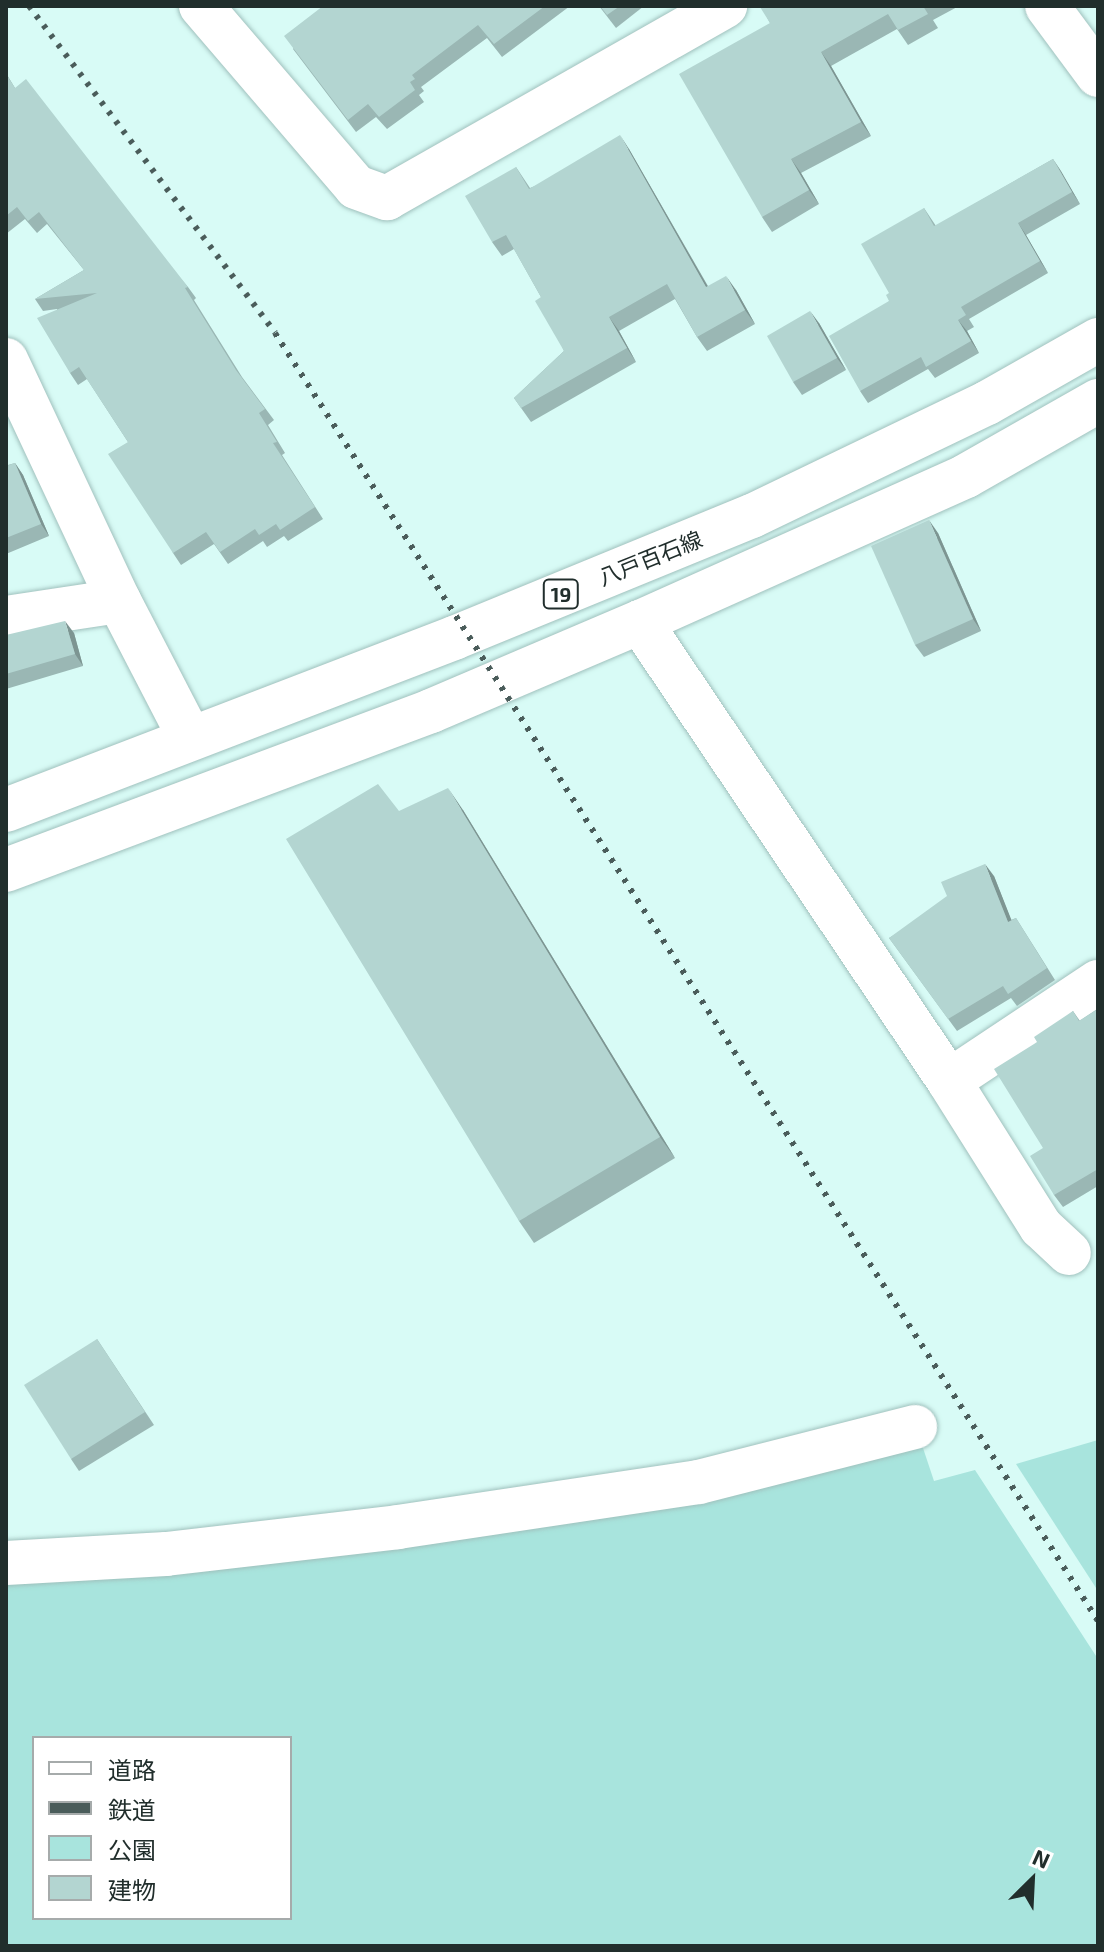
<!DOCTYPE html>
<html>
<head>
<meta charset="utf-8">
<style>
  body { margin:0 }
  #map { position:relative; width:1104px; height:1952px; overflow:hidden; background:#d8fbf6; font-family:"Exo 2","Noto Sans JP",sans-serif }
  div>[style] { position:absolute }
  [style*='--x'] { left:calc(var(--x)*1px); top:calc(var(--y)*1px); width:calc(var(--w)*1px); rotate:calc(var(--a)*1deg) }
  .green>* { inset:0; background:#a8e4dd }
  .roads { filter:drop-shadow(0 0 2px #a0c1bd) drop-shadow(0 0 2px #a0c1bd) }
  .street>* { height:44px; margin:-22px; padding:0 22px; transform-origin:22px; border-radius:22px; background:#fff }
  .primary>* { height:44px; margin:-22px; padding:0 22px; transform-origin:22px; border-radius:22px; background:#fff }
  .rail>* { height:6px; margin-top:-3px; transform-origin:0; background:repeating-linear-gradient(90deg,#4a5c5a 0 4px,transparent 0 12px) }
  .wall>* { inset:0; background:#9ab7b4 }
  .shaded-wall>* { inset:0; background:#7d9592 }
  .building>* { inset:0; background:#b3d5d1 }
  span { translate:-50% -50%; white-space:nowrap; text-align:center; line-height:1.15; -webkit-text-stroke:6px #fff; paint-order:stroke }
  .shield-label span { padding:2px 6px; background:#fff; border:2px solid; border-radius:6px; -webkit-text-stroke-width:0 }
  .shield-label { font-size:20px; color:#212e2c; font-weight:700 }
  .street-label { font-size:22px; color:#212e2c }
  .frame { position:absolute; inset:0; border:8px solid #212e2c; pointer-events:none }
  .legend { position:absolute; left:32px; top:1736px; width:260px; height:184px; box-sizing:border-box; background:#fff; border:2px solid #a6abab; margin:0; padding:10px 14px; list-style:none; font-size:24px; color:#212e2c }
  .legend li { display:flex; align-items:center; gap:16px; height:40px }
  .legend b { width:40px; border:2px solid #a6abab }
  .north { position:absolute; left:992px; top:1840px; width:80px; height:80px; -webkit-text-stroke:6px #fff; paint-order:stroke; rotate:24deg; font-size:22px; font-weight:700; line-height:32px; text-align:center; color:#212e2c }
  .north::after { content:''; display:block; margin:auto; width:28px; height:36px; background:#212e2c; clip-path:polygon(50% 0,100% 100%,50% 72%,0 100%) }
</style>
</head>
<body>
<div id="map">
  <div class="green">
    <div style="clip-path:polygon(1098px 1440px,1098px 1591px,1016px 1464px)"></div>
    <div style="clip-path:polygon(evenodd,922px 1445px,934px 1481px,975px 1470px,1098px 1659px,1098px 1946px,6px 1946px,6px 1581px,922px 1445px,34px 1738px,290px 1738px,290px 1918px,34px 1918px,34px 1738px)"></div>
  </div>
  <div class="roads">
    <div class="street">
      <div style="--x:201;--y:6;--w:238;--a:49.4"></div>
      <div style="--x:356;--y:187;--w:33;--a:20"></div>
      <div style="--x:387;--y:198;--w:389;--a:-29.6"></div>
      <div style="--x:1047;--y:6;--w:86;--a:53.5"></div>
      <div style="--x:6;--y:360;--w:266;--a:64.9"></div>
      <div style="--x:119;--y:601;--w:154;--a:62.6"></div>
      <div style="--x:6;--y:618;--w:114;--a:-8.6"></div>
      <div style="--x:640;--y:622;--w:553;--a:56.05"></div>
      <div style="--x:949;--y:1081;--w:173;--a:57.8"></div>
      <div style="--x:1041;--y:1227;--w:38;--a:43"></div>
      <div style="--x:949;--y:1081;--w:179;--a:-33.6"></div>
      <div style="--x:6;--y:1563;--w:160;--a:-3.2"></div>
      <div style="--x:166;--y:1554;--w:234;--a:-6.6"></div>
      <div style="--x:398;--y:1527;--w:304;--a:-8.5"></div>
      <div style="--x:699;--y:1482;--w:223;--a:-14.3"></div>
    </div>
    <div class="primary">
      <div style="--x:6;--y:810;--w:480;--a:-21"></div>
      <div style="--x:454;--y:638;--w:322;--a:-22.3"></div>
      <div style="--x:752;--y:516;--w:261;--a:-25.7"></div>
      <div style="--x:987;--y:403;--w:128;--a:-29.6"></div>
      <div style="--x:6;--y:870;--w:454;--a:-20.5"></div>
      <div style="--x:431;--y:711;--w:227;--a:-23.1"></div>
      <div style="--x:640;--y:622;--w:357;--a:-24.1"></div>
      <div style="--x:966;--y:476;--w:152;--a:-29.6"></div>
    </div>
  </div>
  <div class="rail">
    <div style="--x:29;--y:6;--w:409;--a:53"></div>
    <div style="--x:275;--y:333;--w:1528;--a:57.42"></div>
  </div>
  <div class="wall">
    <div style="clip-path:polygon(323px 6px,570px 6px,502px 57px,487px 38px,421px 87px,424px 91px,419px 95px,424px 102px,387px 129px,376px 117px,356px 132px,293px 49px)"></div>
    <div style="clip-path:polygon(599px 6px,644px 6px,616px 28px)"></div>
    <div style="clip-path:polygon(761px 6px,959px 6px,933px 20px,938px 28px,908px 45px,897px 29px,831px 66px,871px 136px,801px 173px,819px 204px,772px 232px,762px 217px,770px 23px)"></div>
    <div style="clip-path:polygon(6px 73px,15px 88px,188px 287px,196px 298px,194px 300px,242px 377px,274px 420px,268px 425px,285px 453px,282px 455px,323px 519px,288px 541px,284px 536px,267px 547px,263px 541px,228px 564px,214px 544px,181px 565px,173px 553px,128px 442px,87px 379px,78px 385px,70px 373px,57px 309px,43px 311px,35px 299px,84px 270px,47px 224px,37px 233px,25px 219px,6px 234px)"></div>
    <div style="clip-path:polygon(629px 149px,708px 286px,736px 290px,755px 324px,707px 351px,697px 337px,675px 299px,619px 331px,636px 362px,531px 422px,514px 398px,564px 351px,541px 297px,514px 249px,502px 256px,492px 242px,516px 167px,530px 188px)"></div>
    <div style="clip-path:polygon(1053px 159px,1080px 204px,1026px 235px,1048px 273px,969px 319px,974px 327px,967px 331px,979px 353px,935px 378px,928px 369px,868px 403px,860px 391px,889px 301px,889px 293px,924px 208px,936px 226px)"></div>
    <div style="clip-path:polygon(819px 323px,846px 370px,802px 395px,793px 382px)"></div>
    <div style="clip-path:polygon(6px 460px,8px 465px,15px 463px,23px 475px,49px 536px,6px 554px)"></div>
    <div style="clip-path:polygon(938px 533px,981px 631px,924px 657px,915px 645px)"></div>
    <div style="clip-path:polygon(74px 633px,83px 666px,6px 689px,6px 635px)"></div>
    <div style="clip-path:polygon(463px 810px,675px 1158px,534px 1243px,519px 1221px,399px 811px)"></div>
    <div style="clip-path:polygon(994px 876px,1011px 920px,1016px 918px,1055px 980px,1017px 1006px,1011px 998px,957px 1031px,889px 938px)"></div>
    <div style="clip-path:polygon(1098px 1009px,1098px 1186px,1063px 1207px,1054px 1195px,1043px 1148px,1037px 1042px,1073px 1011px,1080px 1021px)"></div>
    <div style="clip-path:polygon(97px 1339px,154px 1425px,79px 1471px,71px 1459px)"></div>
  </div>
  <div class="shaded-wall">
    <div style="clip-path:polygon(821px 52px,831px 66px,871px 136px,861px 122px)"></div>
    <div style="clip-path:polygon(620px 135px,629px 149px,716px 301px,706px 287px)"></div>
    <div style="clip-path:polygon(791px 159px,801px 173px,819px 204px,809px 190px)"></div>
    <div style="clip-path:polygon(1053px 159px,1061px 171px,1080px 204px,1072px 192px)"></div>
    <div style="clip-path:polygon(1018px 223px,1026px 235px,1048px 273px,1040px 261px)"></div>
    <div style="clip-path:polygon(726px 276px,736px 290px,755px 324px,745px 310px)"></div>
    <div style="clip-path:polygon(810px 311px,819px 323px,846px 370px,837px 358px)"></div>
    <div style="clip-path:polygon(609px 317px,619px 331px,636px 362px,627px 348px)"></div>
    <div style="clip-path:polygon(958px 320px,967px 331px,979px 353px,971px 341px)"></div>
    <div style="clip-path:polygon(15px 463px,23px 475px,49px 536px,41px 524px)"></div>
    <div style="clip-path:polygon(929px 520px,938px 533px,981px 631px,973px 619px)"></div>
    <div style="clip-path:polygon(65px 621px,74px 633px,83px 666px,75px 654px)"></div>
    <div style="clip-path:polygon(448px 788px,463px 810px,675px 1158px,660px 1137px)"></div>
    <div style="clip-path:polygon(985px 864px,994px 876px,1017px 934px,1008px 922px)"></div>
  </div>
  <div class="building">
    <div style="clip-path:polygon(323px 6px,545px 6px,494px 44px,478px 25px,412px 75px,415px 79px,410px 82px,415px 90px,379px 117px,368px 104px,348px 120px,284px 36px)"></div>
    <div style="clip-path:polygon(600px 6px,620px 6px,607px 15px)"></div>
    <div style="clip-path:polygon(761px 6px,923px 6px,928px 14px,898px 30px,888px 14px,821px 52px,861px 122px,791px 159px,809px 190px,762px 217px,679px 74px,770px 23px,760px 7px)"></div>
    <div style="clip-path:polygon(6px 74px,15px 88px,26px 79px,188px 287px,185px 288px,236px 370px,265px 409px,259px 413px,277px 442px,273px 443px,315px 507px,280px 530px,276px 524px,259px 535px,255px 529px,220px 552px,206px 532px,173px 553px,108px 454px,128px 442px,79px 367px,70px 373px,37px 318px,97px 293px,35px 299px,84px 270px,39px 212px,28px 221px,17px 207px,6px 216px)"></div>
    <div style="clip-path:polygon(620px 135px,706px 287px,726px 276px,745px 310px,697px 337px,667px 284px,609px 317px,627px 348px,521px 408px,514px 398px,564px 351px,535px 301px,541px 297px,506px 235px,492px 242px,465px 196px,516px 167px,529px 189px)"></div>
    <div style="clip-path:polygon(1053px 159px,1072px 192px,1018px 223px,1040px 261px,961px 307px,966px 315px,958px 320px,971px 341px,926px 367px,921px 357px,860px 391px,829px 336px,889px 301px,886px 295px,889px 293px,861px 244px,924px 208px,934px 226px)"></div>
    <div style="clip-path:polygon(810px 311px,837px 358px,793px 382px,767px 336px)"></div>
    <div style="clip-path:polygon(15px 463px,41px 524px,6px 538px,6px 466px)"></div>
    <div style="clip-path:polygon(929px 520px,973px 619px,915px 645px,871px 546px)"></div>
    <div style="clip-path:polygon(65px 621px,75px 654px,6px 674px,6px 635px)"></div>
    <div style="clip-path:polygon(378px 784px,399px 811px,448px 788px,660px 1137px,519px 1221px,286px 839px)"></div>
    <div style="clip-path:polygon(985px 864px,1008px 922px,1016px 918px,1047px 968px,1008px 994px,1003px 986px,948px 1019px,889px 938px,947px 896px,941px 882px)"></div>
    <div style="clip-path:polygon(1098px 1009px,1098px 1169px,1054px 1195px,1030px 1156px,1043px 1148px,994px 1069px,1037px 1042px,1034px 1037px,1073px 1011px,1079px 1021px)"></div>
    <div style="clip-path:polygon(97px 1339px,145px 1412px,71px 1459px,24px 1385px)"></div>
  </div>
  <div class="shield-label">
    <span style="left:561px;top:594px">19</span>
  </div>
  <div class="street-label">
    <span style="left:650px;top:558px;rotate:-22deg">八戸百石線</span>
  </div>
  <div class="frame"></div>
  <ul class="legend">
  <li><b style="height:10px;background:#fff"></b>道路</li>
  <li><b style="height:10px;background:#4a5c5a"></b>鉄道</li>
  <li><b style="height:22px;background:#a8e4dd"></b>公園</li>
  <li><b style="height:22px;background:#b3d5d1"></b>建物</li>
  </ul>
  <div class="north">N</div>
</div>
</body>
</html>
